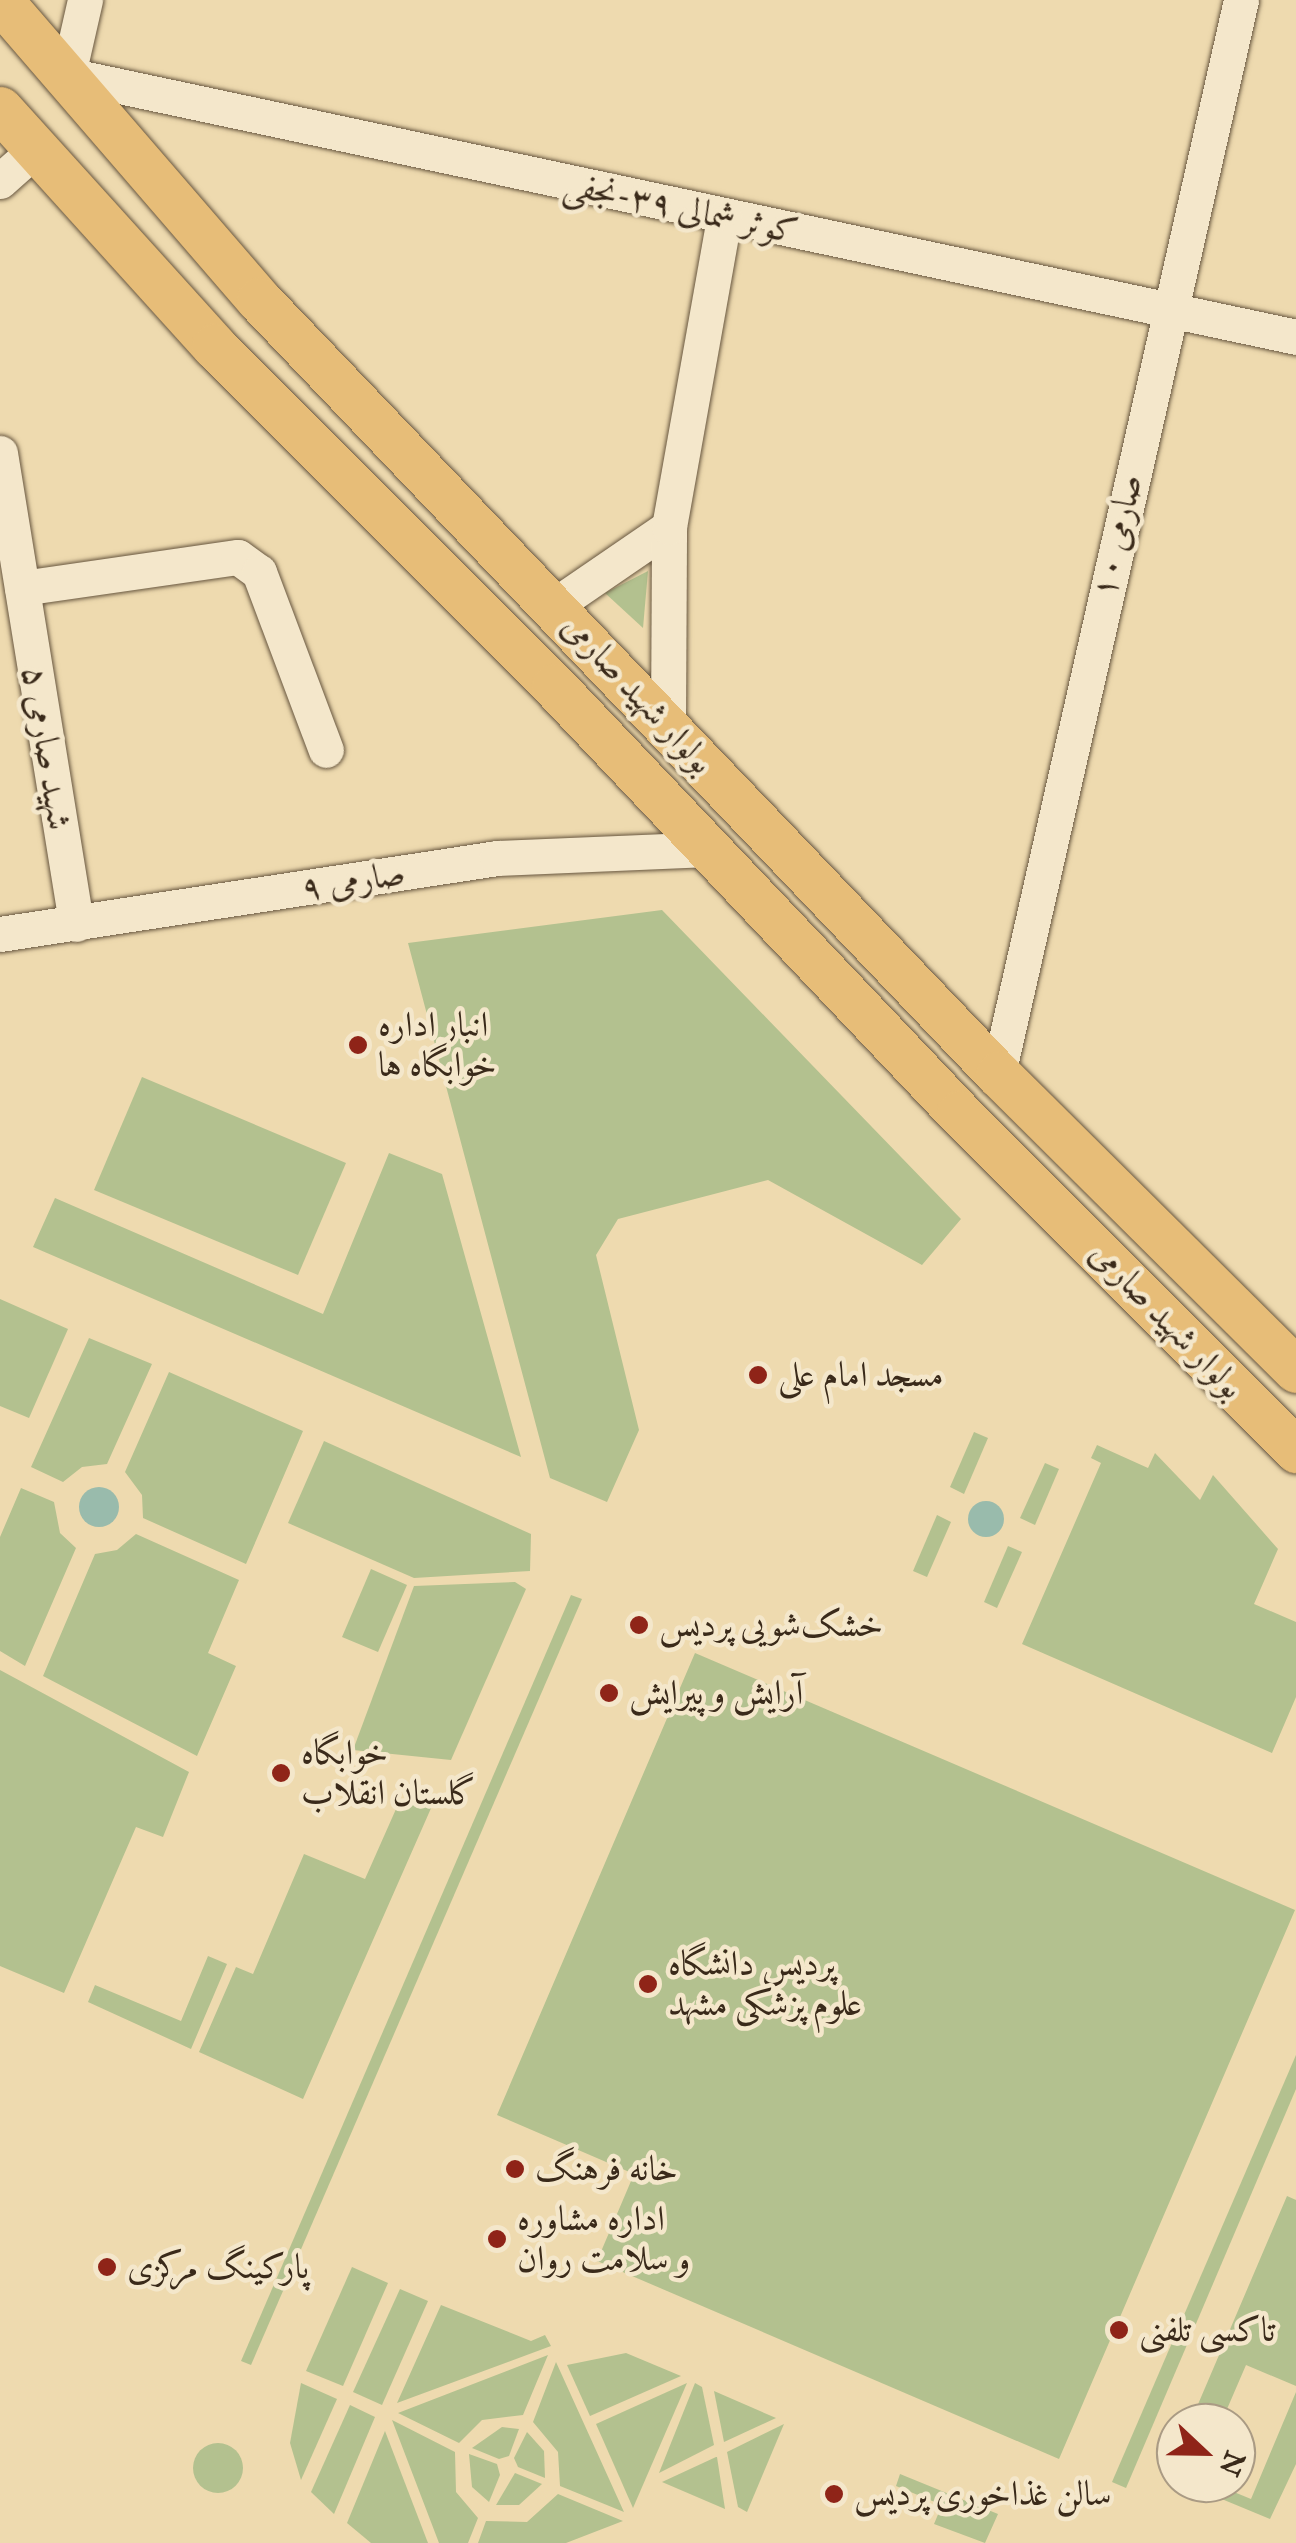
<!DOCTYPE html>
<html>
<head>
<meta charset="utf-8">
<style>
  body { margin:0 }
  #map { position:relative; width:1296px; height:2543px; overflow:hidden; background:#eedaaf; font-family:"IM FELL Great Primer",Amiri,serif }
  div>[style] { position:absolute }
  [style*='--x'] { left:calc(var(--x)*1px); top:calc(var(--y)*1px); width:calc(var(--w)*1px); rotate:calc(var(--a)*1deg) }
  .green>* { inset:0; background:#b3c18f }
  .round { border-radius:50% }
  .water>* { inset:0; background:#99bbac }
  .roads { filter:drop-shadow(0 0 2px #67563f) drop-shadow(0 0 2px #67563f) }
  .minor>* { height:35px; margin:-17.5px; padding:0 17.5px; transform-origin:17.5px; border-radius:17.5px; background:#f4e7cb }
  .major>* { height:45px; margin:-22.5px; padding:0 22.5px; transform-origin:22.5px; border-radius:22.5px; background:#e7bd78 }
  .dots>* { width:28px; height:28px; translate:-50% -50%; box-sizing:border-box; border:5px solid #f4e7cb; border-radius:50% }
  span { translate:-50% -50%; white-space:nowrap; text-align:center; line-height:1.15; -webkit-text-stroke:9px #f4e7cb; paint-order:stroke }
  .street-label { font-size:35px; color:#3a2a1a }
  .poi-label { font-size:35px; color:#3a2a1a }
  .left { translate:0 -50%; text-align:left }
  .north { position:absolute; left:1156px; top:2403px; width:100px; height:100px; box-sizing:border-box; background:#f4e7cb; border:2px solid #aa9b84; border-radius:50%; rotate:112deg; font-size:28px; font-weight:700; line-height:40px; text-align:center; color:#3a2a1a }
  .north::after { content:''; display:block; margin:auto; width:35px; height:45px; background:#8f2418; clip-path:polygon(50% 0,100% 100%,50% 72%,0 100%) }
</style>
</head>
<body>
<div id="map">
  <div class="green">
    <div style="clip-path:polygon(648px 571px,643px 628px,605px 593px)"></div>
    <div style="clip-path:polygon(662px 910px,961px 1219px,922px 1265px,768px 1180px,618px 1219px,596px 1255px,639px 1430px,607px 1502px,550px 1478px,408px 943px)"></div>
    <div style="clip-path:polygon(142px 1077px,346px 1163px,298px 1275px,94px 1190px)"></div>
    <div style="clip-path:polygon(389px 1153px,442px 1174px,521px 1457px,33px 1247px,55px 1198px,323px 1314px)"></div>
    <div style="clip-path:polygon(0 1299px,68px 1329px,29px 1418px,0 1406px)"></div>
    <div style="clip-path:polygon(89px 1338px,152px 1364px,107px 1464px,82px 1467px,63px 1482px,31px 1467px)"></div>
    <div style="clip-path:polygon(169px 1372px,303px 1431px,246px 1564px,143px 1518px,142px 1495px,125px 1472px)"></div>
    <div style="clip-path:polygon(974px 1432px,988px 1438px,964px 1494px,950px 1487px)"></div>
    <div style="clip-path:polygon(324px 1441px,531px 1534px,530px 1571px,414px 1578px,288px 1523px)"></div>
    <div style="clip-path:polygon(1097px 1445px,1148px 1468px,1155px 1453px,1200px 1500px,1213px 1475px,1278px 1549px,1254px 1604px,1296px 1622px,1296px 1697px,1272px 1753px,1022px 1644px,1101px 1463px,1091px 1458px)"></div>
    <div style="clip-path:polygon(1045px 1463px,1059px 1469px,1035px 1525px,1020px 1518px)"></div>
    <div style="clip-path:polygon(21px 1488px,54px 1502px,60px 1533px,76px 1548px,25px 1666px,0 1651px,0 1537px)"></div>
    <div style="clip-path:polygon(937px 1515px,951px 1522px,927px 1577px,913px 1571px)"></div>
    <div style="clip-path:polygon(136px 1534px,239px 1580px,208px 1653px,236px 1666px,197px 1756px,43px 1676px,95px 1554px,117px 1550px)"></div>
    <div style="clip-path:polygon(1008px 1546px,1022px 1552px,997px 1608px,984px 1602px)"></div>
    <div style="clip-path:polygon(371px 1569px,407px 1585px,378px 1652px,342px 1637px)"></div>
    <div style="clip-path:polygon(515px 1582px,526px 1589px,451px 1760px,353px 1750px,414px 1586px)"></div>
    <div style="clip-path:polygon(571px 1595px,582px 1599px,251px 2365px,241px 2361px)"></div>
    <div style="clip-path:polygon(695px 1653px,1295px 1910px,1059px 2459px,597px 2261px,634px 2174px,497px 2115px)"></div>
    <div style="clip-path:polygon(0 1670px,189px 1772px,163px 1837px,136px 1827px,64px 1993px,0 1966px)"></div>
    <div style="clip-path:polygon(400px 1800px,432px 1806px,303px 2099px,199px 2052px,236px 1967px,253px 1974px,304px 1854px,365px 1879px)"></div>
    <div style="clip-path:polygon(208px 1956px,227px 1964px,191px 2049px,88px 2002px,95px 1985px,181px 2021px)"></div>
    <div style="clip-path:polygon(1296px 2055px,1296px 2089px,1126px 2488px,1112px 2482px)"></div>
    <div style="clip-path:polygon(1287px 2196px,1296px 2200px,1296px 2386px,1246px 2365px,1221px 2423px,1190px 2423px)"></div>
    <div style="clip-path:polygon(352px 2267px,388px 2283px,343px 2386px,306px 2371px)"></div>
    <div style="clip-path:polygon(400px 2289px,428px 2301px,382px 2405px,353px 2392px)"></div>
    <div style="clip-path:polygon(441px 2305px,531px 2341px,545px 2335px,551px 2346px,397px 2403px)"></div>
    <div style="clip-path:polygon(626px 2353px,681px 2376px,590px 2416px,567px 2365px)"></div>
    <div style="clip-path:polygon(548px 2355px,523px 2415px,482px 2420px,459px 2443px,398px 2413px)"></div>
    <div style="clip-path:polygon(556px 2362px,624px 2512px,560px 2486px,558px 2452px,533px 2422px)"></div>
    <div style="clip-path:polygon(301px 2383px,337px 2399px,301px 2480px,290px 2443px)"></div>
    <div style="clip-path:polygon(687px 2383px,633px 2508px,596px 2424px)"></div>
    <div style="clip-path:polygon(695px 2383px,702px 2387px,714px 2445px,659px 2473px)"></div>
    <div style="clip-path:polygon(714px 2391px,776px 2418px,724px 2442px)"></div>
    <div style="clip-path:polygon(1296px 2392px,1296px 2464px,1270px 2519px,1183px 2483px,1212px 2483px,1251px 2499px)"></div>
    <div style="clip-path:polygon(350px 2405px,375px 2417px,334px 2514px,311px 2492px)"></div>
    <div style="clip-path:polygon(392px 2420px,455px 2452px,456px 2492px,478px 2518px,468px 2543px,439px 2543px)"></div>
    <div style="clip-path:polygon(784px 2424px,747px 2512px,738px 2507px,727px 2452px)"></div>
    <div style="clip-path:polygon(502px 2427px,519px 2429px,509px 2456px,499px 2459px,472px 2448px)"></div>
    <div style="clip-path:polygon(385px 2431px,428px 2543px,371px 2543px,347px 2523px)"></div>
    <div style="clip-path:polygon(527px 2432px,544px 2451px,545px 2478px,518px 2467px,514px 2458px)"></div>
    <div class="round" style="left:193px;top:2443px;width:50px;height:50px"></div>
    <div style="clip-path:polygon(469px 2454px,497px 2464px,500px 2475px,489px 2502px,472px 2487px)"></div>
    <div style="clip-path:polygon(717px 2457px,725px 2509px,662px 2482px,716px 2457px)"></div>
    <div style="clip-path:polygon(515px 2473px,542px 2484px,519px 2505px,496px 2505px)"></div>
    <div style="clip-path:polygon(900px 2474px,998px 2514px,985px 2543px,934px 2524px,942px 2505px,896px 2486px)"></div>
    <div style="clip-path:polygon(558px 2494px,623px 2521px,566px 2543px,478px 2543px,486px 2521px,527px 2522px)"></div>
  </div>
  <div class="water">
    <div class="round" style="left:79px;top:1487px;width:40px;height:40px"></div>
    <div class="round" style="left:968px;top:1501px;width:36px;height:36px"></div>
  </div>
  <div class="roads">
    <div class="minor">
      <div style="--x:85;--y:0;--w:77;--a:102.8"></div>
      <div style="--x:68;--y:75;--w:1256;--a:12.04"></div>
      <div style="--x:0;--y:181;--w:50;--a:-41.7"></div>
      <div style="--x:0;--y:453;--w:477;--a:80.8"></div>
      <div style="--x:22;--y:588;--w:218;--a:-8.2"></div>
      <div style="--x:238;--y:557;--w:26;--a:36"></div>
      <div style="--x:259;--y:572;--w:190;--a:69.4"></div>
      <div style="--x:555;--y:605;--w:138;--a:-34.4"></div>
      <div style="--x:668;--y:727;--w:200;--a:-89.7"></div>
      <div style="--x:669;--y:527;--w:315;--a:-79.9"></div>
      <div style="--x:0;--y:934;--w:503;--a:-8.69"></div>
      <div style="--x:497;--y:858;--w:212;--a:-2.4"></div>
      <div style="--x:998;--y:1074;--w:1101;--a:-77.25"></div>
    </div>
    <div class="major">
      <div style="--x:0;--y:0;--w:396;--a:49.2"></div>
      <div style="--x:259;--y:300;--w:1070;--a:46.33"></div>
      <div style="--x:998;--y:1074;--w:420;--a:44.8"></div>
      <div style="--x:0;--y:109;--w:319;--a:47.9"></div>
      <div style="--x:214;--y:346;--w:481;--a:45"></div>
      <div style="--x:554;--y:686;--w:589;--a:46.51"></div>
      <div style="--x:959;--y:1113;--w:477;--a:45"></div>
    </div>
  </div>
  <div class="dots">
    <div style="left:358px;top:1045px;background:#8f2418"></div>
    <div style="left:758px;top:1375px;background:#8f2418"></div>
    <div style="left:639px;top:1625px;background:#8f2418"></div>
    <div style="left:609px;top:1693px;background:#8f2418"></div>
    <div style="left:281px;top:1773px;background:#8f2418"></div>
    <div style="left:648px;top:1984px;background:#8f2418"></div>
    <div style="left:515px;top:2169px;background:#8f2418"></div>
    <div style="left:497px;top:2239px;background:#8f2418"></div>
    <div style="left:107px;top:2267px;background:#8f2418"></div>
    <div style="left:1119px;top:2330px;background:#8f2418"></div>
    <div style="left:834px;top:2494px;background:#8f2418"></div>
  </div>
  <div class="street-label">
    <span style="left:681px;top:208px;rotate:12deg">کوثر شمالی ۳۹-نجفی</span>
    <span style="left:1117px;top:536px;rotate:-77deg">صارمی ۱۰</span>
    <span style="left:638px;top:694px;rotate:47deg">بولوار شهید صارمی</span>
    <span style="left:47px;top:748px;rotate:81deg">شهید صارمی ۵</span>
    <span style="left:353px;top:881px;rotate:-9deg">صارمی ۹</span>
    <span style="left:1167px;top:1320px;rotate:46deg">بولوار شهید صارمی</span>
  </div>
  <div class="poi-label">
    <span class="left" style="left:378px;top:1045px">انبار اداره<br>خوابگاه ها</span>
    <span class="left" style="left:778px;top:1375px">مسجد امام علی</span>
    <span class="left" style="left:659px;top:1625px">خشک‌شویی پردیس</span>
    <span class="left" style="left:629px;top:1693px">آرایش و پیرایش</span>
    <span class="left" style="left:301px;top:1773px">خوابگاه<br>گلستان انقلاب</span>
    <span class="left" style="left:668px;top:1984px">پردیس دانشگاه<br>علوم پزشکی مشهد</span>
    <span class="left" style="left:535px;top:2169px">خانه فرهنگ</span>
    <span class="left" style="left:517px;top:2239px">اداره مشاوره<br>و سلامت روان</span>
    <span class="left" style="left:127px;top:2267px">پارکینگ مرکزی</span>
    <span class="left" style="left:1139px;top:2330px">تاکسی تلفنی</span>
    <span class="left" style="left:854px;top:2494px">سالن غذاخوری پردیس</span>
  </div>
  <div class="north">N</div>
</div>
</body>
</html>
